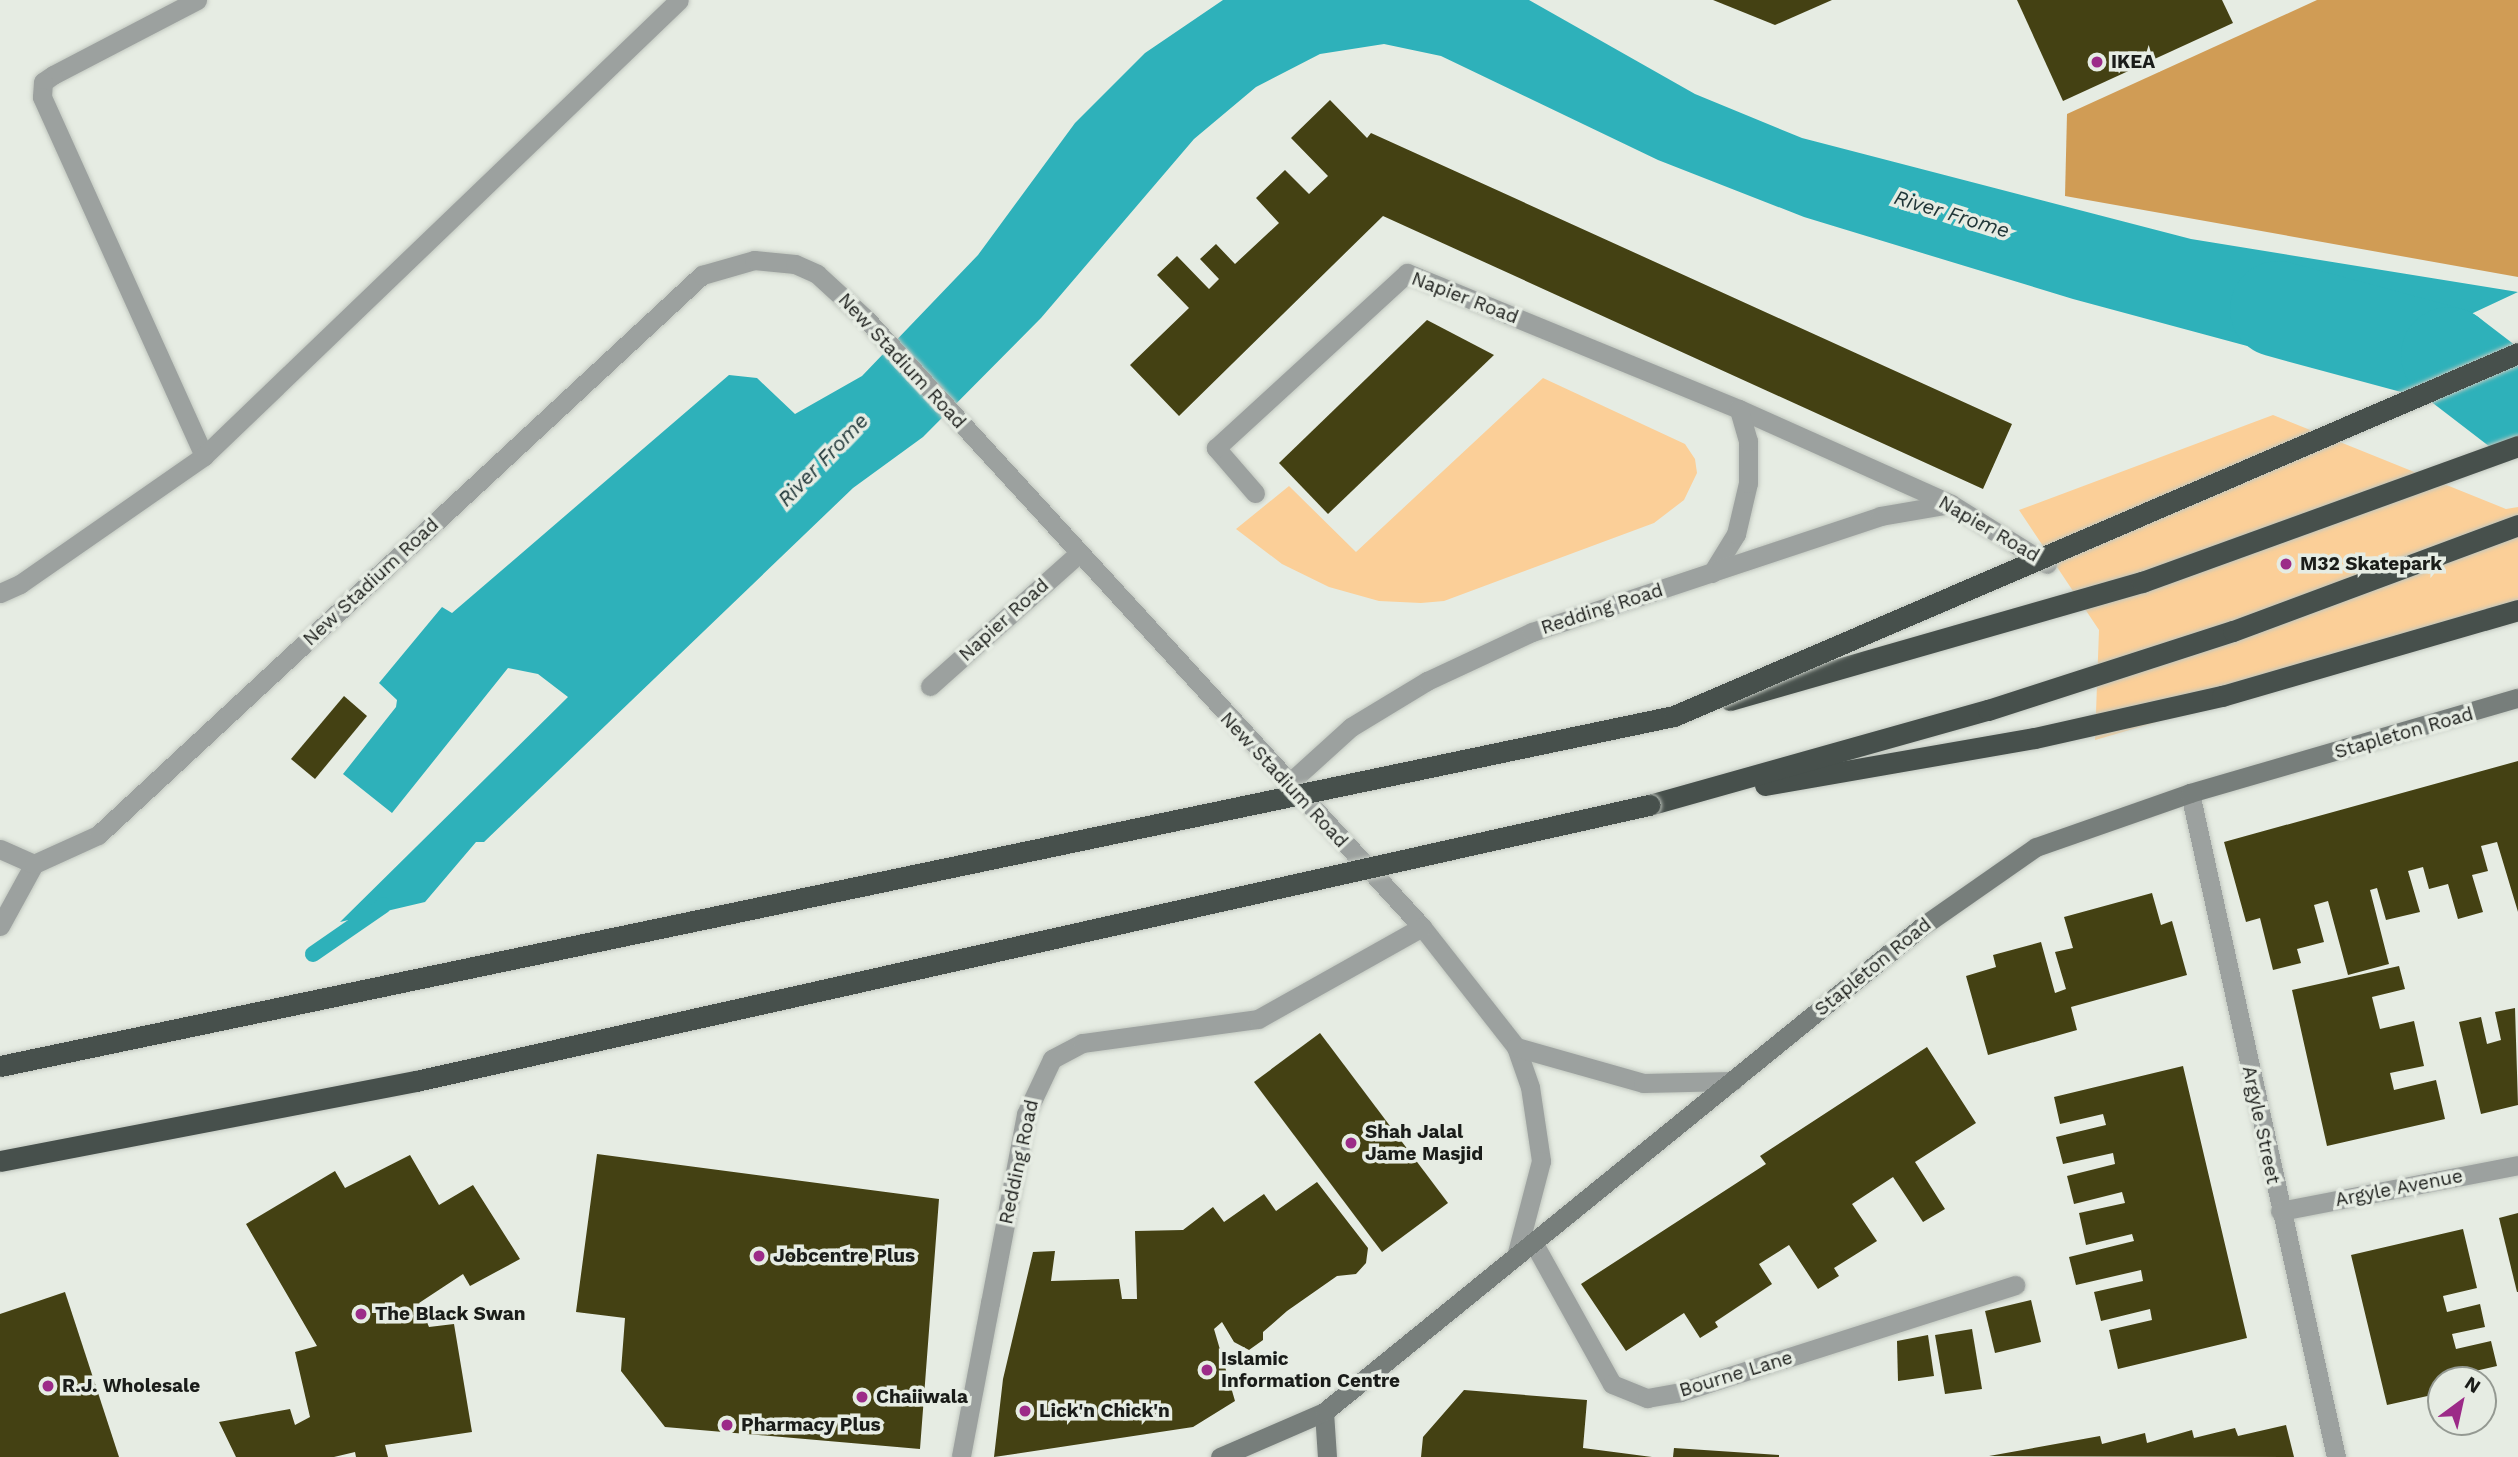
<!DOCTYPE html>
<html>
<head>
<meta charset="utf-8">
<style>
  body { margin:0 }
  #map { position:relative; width:2518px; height:1457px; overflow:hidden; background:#e6ece3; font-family:"Work Sans",sans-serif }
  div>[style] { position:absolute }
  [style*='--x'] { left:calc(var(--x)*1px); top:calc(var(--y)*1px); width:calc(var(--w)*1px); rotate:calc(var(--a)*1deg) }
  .green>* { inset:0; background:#fbcf98 }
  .forest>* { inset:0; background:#d09c55 }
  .water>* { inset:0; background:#2eb1ba }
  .stream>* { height:16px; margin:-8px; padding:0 8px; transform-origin:8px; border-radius:8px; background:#2eb1ba }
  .river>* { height:96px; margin:-48px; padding:0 48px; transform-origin:48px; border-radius:48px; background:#2eb1ba }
  .building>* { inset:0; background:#444113 }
  .roads { filter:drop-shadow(0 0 2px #c1c7bf) drop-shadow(0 0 2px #c1c7bf) }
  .service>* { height:19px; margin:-9.5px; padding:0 9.5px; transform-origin:9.5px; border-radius:9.5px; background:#9ca19f }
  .pedestrian>* { height:19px; margin:-9.5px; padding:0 9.5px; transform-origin:9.5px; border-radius:9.5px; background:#9ca19f }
  .minor>* { height:19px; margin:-9.5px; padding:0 9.5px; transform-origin:9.5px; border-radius:9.5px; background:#9ca19f }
  .secondary>* { height:19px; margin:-9.5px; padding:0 9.5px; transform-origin:9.5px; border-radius:9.5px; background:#777e7b }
  .motorway>* { height:21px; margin:-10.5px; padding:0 10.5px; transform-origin:10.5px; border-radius:10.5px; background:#47504c }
  .bridges { filter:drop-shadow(0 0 2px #c1c7bf) drop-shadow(0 0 2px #c1c7bf) }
  .motorway-bridge>* { height:21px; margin:-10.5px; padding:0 10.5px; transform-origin:10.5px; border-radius:10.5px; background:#47504c }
  .dots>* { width:19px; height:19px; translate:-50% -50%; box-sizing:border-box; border:4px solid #e6ece3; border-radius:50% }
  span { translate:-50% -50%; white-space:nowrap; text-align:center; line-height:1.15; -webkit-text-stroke:7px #e6ece3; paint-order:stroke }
  .poi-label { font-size:19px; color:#1a1c19; font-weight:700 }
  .left { translate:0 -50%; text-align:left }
  .street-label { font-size:19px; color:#1a1c19 }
  .water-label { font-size:21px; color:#1f3537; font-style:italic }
  .north { position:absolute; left:2427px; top:1366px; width:70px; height:70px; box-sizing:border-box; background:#e6ece3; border:2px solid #949992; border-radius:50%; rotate:33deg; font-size:19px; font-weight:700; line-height:28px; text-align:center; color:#1a1c19 }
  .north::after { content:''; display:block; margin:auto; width:24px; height:32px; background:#9c2b88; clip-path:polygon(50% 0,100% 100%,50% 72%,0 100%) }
</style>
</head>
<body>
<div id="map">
  <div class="green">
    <div style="clip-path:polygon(1543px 378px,1685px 444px,1695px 459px,1697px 473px,1684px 500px,1654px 523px,1444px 601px,1421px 603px,1379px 601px,1329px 587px,1282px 564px,1236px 529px,1289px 486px,1356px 552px)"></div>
    <div style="clip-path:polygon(2273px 415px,2506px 509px,2518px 507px,2518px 617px,2095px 740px,2099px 630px,2019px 510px)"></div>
  </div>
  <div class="forest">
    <div style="clip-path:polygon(2317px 0,2518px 0,2518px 277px,2065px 196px,2067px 114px)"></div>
  </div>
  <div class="water">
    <div style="clip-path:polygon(1223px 0,1529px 0,1695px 94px,1802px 138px,2191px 239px,2518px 292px,2349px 371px,2336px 370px,2073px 299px,1804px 217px,1658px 160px,1441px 56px,1384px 44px,1320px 54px,1256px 87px,1194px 139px,1041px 318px,923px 437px,853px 488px,484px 842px,476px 842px,425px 902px,340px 922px,568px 697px,538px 674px,508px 668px,392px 813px,343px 774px,396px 707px,397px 700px,379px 683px,442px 607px,452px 613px,729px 375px,757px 378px,795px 414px,862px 376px,978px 255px,1075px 123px,1145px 53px)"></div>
  </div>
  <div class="stream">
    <div style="--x:313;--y:954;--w:86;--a:-34.6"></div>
  </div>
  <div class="river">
    <div style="--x:2278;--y:309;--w:177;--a:15.1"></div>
    <div style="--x:2449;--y:355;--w:87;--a:37.5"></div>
  </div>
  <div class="building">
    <div style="clip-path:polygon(1713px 0,1832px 0,1775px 25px)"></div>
    <div style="clip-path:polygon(2017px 0,2222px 0,2233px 23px,2063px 101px)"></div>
    <div style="clip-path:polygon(1330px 100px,1367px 138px,1371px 133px,2012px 424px,1983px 489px,1383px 216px,1179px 416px,1130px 365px,1189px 308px,1157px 275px,1177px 256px,1209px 289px,1219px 279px,1200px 259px,1216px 244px,1235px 264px,1279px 223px,1256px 198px,1285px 170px,1309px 194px,1328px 176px,1291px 138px)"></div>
    <div style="clip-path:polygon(1427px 320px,1494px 355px,1328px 514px,1279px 463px)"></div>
    <div style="clip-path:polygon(344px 696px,367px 716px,315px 779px,291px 759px)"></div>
    <div style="clip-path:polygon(2518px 761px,2518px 912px,2497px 842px,2481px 846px,2488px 871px,2472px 875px,2483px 912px,2458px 919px,2448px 884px,2429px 889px,2423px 867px,2408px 871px,2420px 912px,2386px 920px,2377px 888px,2370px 890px,2389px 964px,2348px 975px,2328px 901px,2314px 905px,2324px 942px,2297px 949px,2301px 963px,2273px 970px,2260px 918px,2246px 922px,2224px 842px)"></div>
    <div style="clip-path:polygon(2152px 893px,2161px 925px,2172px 921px,2187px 975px,2071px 1007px,2077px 1030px,1988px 1055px,1966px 976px,1996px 967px,1993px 955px,2041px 942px,2055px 993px,2066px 989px,2055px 952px,2073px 948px,2064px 917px)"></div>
    <div style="clip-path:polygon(2399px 966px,2405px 989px,2372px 997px,2380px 1029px,2414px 1021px,2424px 1066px,2390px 1073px,2394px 1090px,2436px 1080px,2445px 1119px,2327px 1146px,2292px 990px)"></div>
    <div style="clip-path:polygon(2515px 1008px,2518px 1105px,2481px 1114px,2459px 1022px,2481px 1017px,2487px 1044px,2501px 1040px,2495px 1012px)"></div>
    <div style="clip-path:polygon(1320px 1033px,1448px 1203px,1382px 1252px,1254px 1082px)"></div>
    <div style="clip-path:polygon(1927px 1047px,1976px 1123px,1915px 1162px,1945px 1209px,1923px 1222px,1893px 1177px,1852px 1204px,1877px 1241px,1834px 1268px,1839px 1276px,1818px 1289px,1789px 1245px,1759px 1264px,1772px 1284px,1715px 1322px,1718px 1327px,1700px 1338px,1684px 1313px,1626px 1351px,1581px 1284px,1766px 1164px,1760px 1156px)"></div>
    <div style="clip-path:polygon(2183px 1066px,2247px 1338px,2118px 1369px,2109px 1330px,2152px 1320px,2150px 1309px,2101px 1321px,2094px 1292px,2143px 1281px,2141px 1270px,2076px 1285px,2069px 1257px,2134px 1241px,2132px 1234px,2086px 1245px,2079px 1213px,2125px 1203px,2122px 1192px,2074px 1204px,2067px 1176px,2115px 1164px,2113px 1153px,2063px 1164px,2056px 1137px,2106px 1125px,2103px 1114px,2060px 1124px,2054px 1097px)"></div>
    <div style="clip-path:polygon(597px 1154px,939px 1199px,920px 1449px,665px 1427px,621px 1371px,625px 1318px,576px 1312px)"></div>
    <div style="clip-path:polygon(410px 1155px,439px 1205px,473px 1185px,520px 1259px,470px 1286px,463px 1274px,419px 1303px,429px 1327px,454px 1324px,472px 1432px,385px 1445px,388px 1457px,356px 1457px,355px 1452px,334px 1457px,236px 1457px,219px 1422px,290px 1409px,295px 1425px,310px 1417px,295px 1352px,317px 1346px,246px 1224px,335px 1171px,345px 1188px)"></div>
    <div style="clip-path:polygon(1317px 1182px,1368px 1248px,1366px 1263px,1356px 1274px,1337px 1276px,1287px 1311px,1263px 1332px,1263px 1340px,1249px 1350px,1234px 1342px,1222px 1322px,1214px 1329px,1235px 1401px,1193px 1427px,994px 1457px,1003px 1379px,1033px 1252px,1055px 1251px,1051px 1281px,1119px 1279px,1122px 1299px,1137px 1299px,1135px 1231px,1183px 1230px,1213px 1207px,1224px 1222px,1264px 1194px,1276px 1211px)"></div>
    <div style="clip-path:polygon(2518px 1213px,2518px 1292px,2517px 1292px,2499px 1218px)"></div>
    <div style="clip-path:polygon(2463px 1229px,2477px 1288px,2443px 1296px,2447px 1312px,2480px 1304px,2485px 1327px,2452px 1334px,2456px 1349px,2491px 1341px,2497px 1366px,2462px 1374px,2463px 1380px,2441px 1380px,2441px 1393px,2387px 1405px,2351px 1255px)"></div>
    <div style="clip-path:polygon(65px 1292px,119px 1457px,0 1457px,0 1314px)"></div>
    <div style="clip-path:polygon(2031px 1300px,2041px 1342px,1995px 1353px,1985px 1311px)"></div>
    <div style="clip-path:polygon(1972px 1329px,1982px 1389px,1945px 1394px,1935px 1335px)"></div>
    <div style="clip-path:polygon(1928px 1335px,1934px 1376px,1898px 1381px,1897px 1341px)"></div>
    <div style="clip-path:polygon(1464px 1390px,1587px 1400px,1583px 1448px,1652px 1457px,1421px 1457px,1423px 1437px)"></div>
    <div style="clip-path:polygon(2286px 1425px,2294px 1457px,1989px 1456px,2100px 1436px,2102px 1444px,2145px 1433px,2147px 1443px,2192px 1430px,2194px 1438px,2235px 1428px,2238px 1436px)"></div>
    <div style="clip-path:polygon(1674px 1448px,1779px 1455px,1779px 1457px,1673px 1457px)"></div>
  </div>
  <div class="roads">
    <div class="service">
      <div style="--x:197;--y:0;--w:162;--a:152.5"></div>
      <div style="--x:53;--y:75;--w:12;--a:145"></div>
      <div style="--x:43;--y:82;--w:15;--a:94"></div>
      <div style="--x:42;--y:97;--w:394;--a:65.7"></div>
      <div style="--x:204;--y:456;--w:658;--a:-43.83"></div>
      <div style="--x:20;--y:584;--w:224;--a:-34.8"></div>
      <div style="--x:930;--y:686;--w:198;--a:-41.7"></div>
      <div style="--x:0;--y:926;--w:71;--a:-61.3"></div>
    </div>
    <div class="pedestrian">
      <div style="--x:961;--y:1456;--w:156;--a:-79.3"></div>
    </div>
    <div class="minor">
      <div style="--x:1255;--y:493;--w:60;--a:-130.9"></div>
      <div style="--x:1216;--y:448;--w:259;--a:-42.5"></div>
      <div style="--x:1407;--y:273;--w:359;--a:22.3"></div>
      <div style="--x:1739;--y:409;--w:232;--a:24.1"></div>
      <div style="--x:1951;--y:504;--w:113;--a:32"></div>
      <div style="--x:1712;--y:573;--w:46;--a:-58.4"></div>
      <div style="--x:1736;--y:534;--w:52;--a:-76.8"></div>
      <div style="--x:1748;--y:483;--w:42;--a:-90"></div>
      <div style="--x:1748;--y:441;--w:33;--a:-106"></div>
      <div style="--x:0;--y:593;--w:22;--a:-24"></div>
      <div style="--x:1287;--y:785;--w:86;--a:-42.2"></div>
      <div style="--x:1351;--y:727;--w:89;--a:-31.2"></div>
      <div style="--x:1427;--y:681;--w:116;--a:-25"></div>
      <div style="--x:1532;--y:632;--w:367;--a:-18.4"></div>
      <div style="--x:1880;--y:516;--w:71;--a:-9.7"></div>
      <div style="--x:2190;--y:793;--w:680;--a:77.6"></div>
      <div style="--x:0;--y:849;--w:37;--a:24"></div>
      <div style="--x:34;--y:864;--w:70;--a:-24.4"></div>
      <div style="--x:98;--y:835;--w:824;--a:-42.84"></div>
      <div style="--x:702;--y:275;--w:54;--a:-16.1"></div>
      <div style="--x:754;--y:260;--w:41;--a:5.6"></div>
      <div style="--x:795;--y:264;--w:24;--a:24"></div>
      <div style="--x:817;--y:274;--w:68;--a:42.6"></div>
      <div style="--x:867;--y:320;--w:822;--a:47.56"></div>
      <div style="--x:1422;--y:927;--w:152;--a:51.9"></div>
      <div style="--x:1516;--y:1047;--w:42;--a:70.7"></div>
      <div style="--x:1530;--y:1087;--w:75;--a:81.5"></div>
      <div style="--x:1541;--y:1161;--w:98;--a:104.7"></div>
      <div style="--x:1516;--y:1047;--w:132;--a:15.8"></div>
      <div style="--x:1643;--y:1083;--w:90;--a:-1.3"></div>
      <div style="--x:2280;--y:1211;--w:242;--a:-10.9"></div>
      <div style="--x:1533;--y:1242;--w:162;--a:60.9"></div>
      <div style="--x:1612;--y:1384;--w:38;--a:22"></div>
      <div style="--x:1647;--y:1398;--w:34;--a:-10"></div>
      <div style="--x:1680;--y:1392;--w:352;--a:-17.7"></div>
      <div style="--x:990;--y:1303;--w:192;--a:-79.2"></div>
      <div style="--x:1026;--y:1114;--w:61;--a:-64.7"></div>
      <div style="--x:1052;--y:1059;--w:34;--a:-28"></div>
      <div style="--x:1082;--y:1043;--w:178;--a:-7.8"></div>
      <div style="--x:1258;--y:1019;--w:188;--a:-29.3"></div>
    </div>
    <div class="secondary">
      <div style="--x:1324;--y:1412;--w:45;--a:86.2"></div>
      <div style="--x:1220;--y:1457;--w:113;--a:-23.4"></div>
      <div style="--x:1324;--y:1412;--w:773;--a:-39.07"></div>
      <div style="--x:1924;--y:925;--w:136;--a:-34.9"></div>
      <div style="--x:2036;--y:847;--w:163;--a:-19.3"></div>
      <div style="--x:2190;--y:793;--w:341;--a:-16.2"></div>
    </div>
    <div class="motorway">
      <div style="--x:1730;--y:700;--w:429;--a:-16"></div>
      <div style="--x:2142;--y:582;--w:400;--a:-19.9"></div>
      <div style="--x:1765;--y:785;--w:274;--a:-9.9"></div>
      <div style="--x:2035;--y:738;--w:192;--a:-12.7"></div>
      <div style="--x:2222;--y:696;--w:308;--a:-16.2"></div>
      <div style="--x:1649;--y:805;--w:352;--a:-15.7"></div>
      <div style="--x:1988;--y:710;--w:257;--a:-17.9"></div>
      <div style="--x:2233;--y:631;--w:304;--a:-20.4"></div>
    </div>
  </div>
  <div class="bridges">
    <div class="motorway-bridge">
      <div style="--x:0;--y:1066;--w:1710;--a:-11.81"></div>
      <div style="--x:1674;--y:716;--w:919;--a:-23.27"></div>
      <div style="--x:0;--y:1161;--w:424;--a:-10.9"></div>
      <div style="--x:416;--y:1081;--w:1264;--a:-12.62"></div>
    </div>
  </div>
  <div class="dots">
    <div style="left:2097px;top:62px;background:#9c2b88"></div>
    <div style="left:2286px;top:564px;background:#9c2b88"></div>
    <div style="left:1351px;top:1143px;background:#9c2b88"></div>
    <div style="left:759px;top:1256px;background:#9c2b88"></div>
    <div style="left:361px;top:1314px;background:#9c2b88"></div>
    <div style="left:1207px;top:1370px;background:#9c2b88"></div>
    <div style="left:48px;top:1386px;background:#9c2b88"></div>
    <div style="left:862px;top:1397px;background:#9c2b88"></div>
    <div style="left:1025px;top:1411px;background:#9c2b88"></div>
    <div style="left:727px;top:1425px;background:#9c2b88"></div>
  </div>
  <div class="poi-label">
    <span class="left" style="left:2111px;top:62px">IKEA</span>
    <span class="left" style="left:2300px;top:564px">M32 Skatepark</span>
    <span class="left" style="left:1365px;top:1143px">Shah Jalal<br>Jame Masjid</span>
    <span class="left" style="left:773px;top:1256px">Jobcentre Plus</span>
    <span class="left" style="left:375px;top:1314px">The Black Swan</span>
    <span class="left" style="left:1221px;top:1370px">Islamic<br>Information Centre</span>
    <span class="left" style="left:62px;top:1386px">R.J. Wholesale</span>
    <span class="left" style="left:876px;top:1397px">Chaiiwala</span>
    <span class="left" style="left:1039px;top:1411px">Lick'n Chick'n</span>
    <span class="left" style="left:741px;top:1425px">Pharmacy Plus</span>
  </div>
  <div class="street-label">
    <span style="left:1465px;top:298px;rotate:21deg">Napier Road</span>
    <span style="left:902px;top:361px;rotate:47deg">New Stadium Road</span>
    <span style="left:1989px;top:529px;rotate:30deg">Napier Road</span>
    <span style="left:371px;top:582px;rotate:-43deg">New Stadium Road</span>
    <span style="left:1602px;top:609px;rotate:-18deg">Redding Road</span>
    <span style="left:1004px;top:620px;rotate:-42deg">Napier Road</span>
    <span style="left:2404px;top:733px;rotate:-16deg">Stapleton Road</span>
    <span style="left:1284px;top:780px;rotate:47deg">New Stadium Road</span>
    <span style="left:1873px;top:967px;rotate:-39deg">Stapleton Road</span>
    <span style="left:2261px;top:1125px;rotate:78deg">Argyle Street</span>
    <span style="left:1019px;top:1162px;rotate:-78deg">Redding Road</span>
    <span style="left:2399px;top:1188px;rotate:-11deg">Argyle Avenue</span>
    <span style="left:1736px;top:1374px;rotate:-17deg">Bourne Lane</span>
  </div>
  <div class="water-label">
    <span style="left:1952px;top:214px;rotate:17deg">River Frome</span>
    <span style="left:823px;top:460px;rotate:-46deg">River Frome</span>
  </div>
  <div class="north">N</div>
</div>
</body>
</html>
